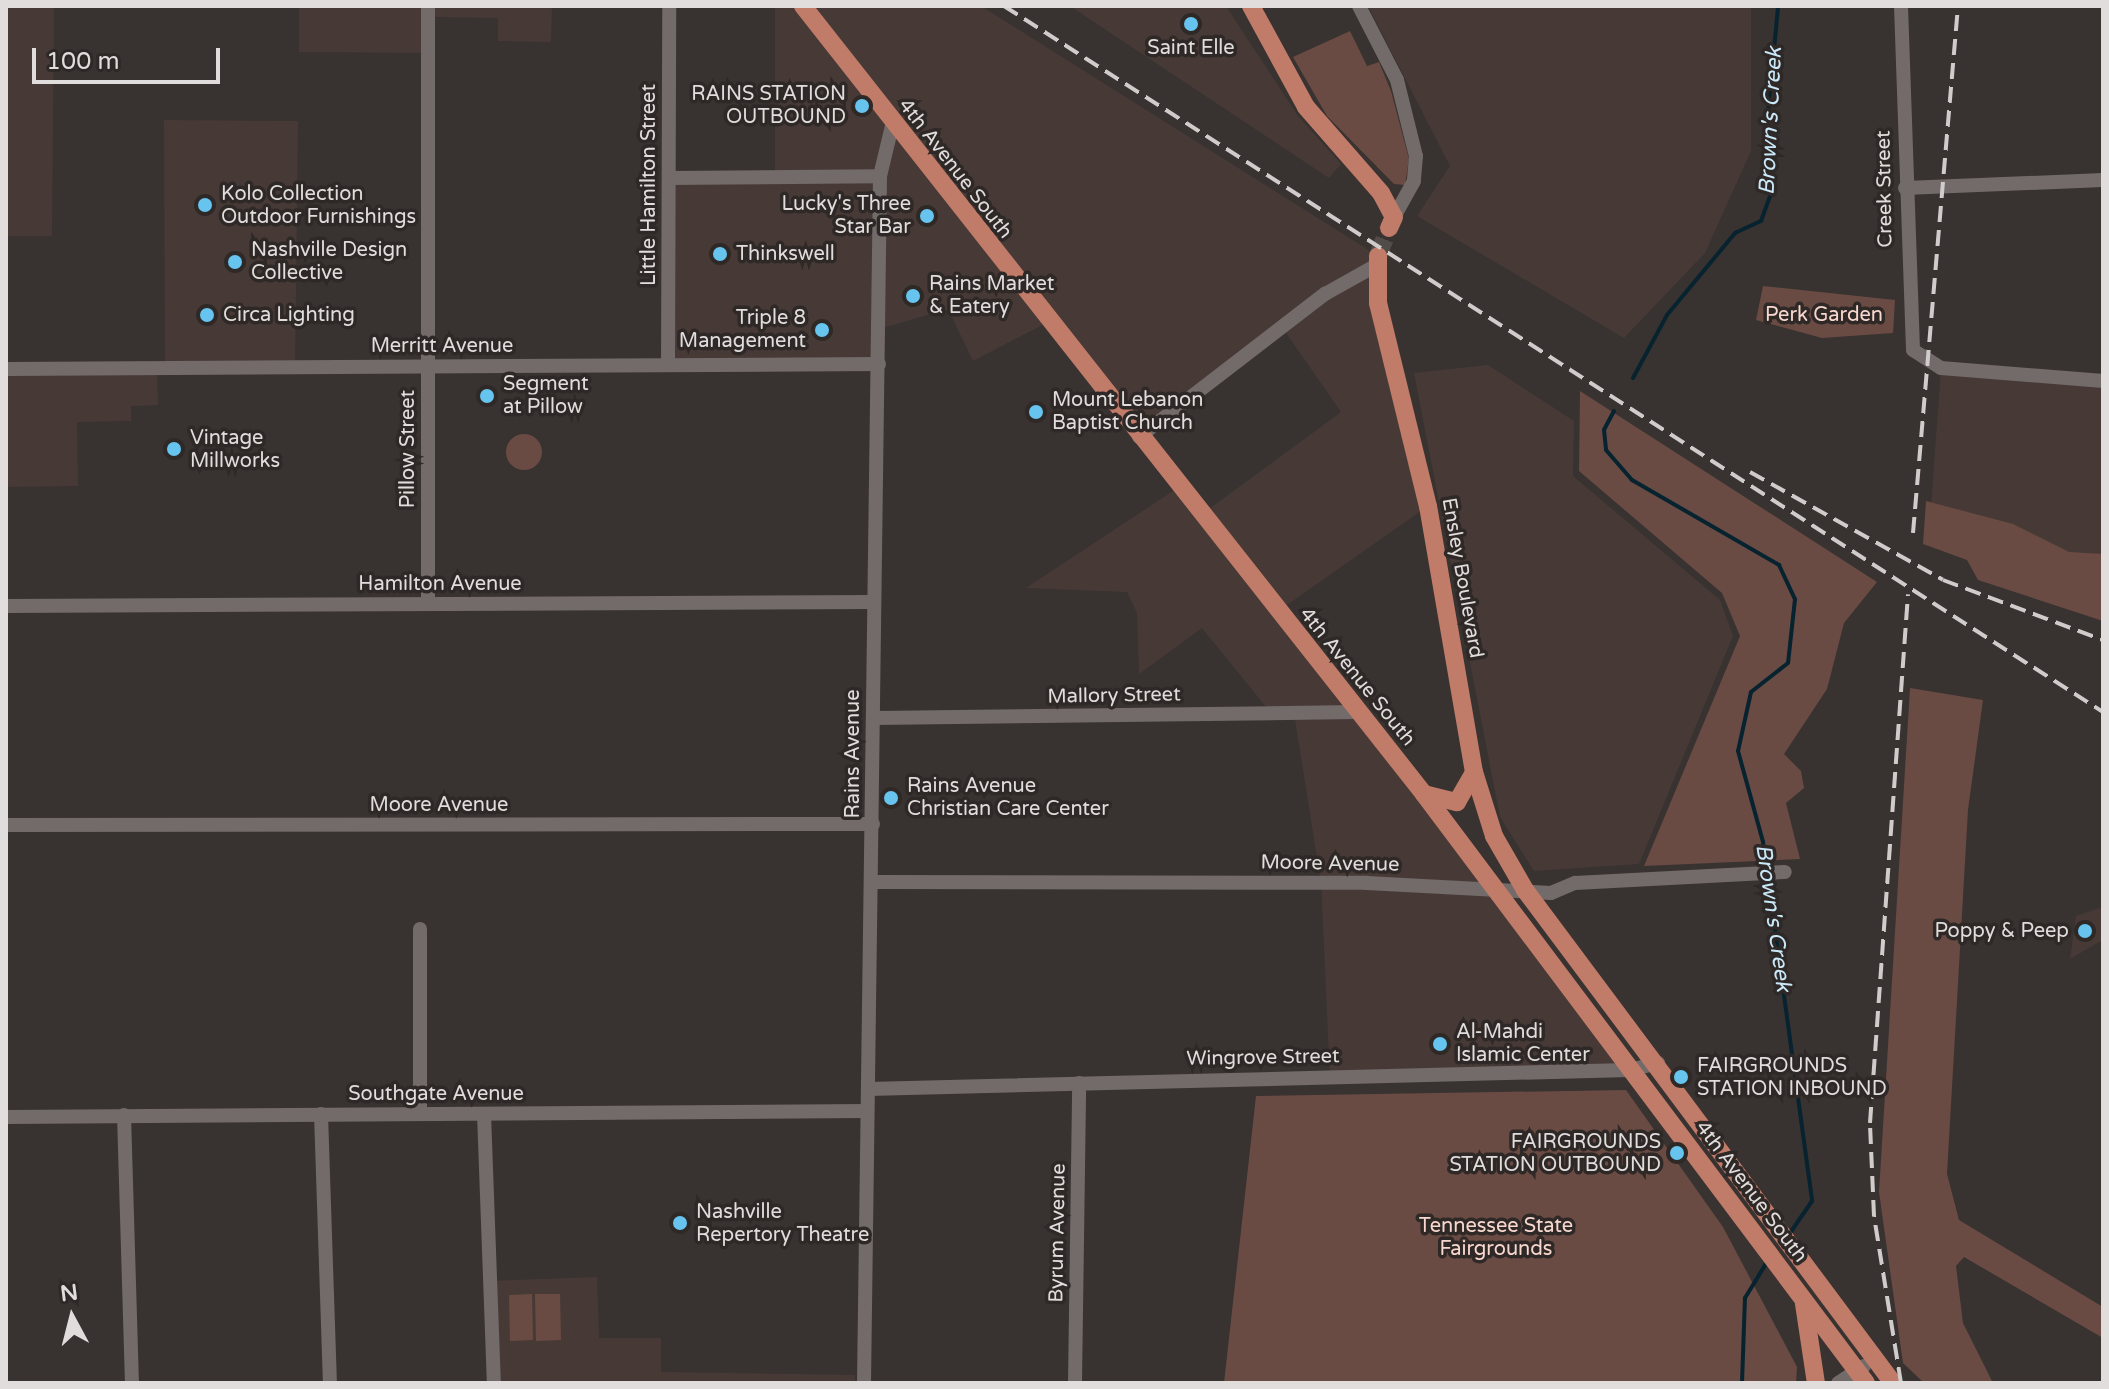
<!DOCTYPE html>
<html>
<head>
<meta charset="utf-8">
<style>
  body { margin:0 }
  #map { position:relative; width:2109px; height:1389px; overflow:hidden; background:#383230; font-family:"Varela Round",sans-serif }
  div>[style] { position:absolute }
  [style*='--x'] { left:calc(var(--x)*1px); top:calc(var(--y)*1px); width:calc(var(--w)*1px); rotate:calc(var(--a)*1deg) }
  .built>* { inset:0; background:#473a36 }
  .green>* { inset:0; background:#694b43 }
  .round { border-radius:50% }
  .stream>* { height:4px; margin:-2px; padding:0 2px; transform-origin:2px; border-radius:2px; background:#07232f }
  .major-tunnel>* { height:18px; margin-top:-9px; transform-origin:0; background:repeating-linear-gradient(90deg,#514c4a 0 18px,transparent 0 27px) }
  .minor>* { height:14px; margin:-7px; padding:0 7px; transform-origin:7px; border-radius:7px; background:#726b69 }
  .major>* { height:18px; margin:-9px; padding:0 9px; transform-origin:9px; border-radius:9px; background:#c17b69 }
  .rail>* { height:4px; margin-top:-2px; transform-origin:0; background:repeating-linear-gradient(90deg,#d0cccb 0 16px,transparent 0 24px) }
  .dots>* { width:22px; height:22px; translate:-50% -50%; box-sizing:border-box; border:4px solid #2e2826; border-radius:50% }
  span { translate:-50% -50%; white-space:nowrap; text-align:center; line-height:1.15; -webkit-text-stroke:7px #2e2826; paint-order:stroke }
  .poi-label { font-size:20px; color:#e1dddc }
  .right { translate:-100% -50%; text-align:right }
  .left { translate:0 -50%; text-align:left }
  .street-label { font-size:20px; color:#e1dddc }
  .park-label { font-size:20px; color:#f8d7ce }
  .water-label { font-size:22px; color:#cae8f8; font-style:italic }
  .frame { position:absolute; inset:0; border:8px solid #e1dddc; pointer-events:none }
  .north { position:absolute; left:32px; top:1277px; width:80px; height:80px; -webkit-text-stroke:6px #2e2826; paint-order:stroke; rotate:353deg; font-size:22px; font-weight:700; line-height:32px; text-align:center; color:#e1dddc }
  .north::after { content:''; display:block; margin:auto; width:28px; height:36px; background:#e1dddc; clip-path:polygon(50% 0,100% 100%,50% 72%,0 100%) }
  .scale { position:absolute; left:32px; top:48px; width:188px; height:36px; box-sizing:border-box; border:4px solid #e1dddc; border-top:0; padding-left:10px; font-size:24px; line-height:28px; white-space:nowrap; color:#e1dddc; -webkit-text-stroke:6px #2e2826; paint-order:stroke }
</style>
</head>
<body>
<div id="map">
  <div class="built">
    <div style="clip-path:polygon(6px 6px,54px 6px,52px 236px,6px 236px)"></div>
    <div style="clip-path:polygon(299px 6px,552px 6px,551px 42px,498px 41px,498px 18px,428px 17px,428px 53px,299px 52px)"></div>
    <div style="clip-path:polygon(775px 6px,981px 6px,1378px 256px,1428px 506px,1277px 612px,1630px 1070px,1330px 1077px,1321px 883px,1294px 713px,1271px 713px,1202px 628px,1139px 674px,1137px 613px,1127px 592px,1026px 588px,1179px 487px,1201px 515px,1341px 412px,1282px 327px,1139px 437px,1048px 322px,973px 361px,948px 309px,879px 329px,879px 364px,668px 365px,669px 178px,775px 177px)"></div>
    <div style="clip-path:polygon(1070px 6px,1226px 6px,1298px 116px,1341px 164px,1329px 178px)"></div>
    <div style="clip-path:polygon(1368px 6px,1751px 7px,1751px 151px,1705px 253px,1624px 338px,1417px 216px,1450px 166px)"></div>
    <div style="clip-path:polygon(164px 120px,298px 121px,295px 367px,165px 368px)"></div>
    <div style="clip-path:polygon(1488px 365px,1574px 421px,1573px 476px,1720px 600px,1733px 636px,1639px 864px,1534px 871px,1500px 817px,1414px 373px)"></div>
    <div style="clip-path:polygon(157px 368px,158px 405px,131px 406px,131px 421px,77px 422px,78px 486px,6px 487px,6px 369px)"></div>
    <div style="clip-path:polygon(1941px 368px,2103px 381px,2103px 585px,1929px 534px)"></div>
    <div style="clip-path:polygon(2103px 907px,2103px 940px,2070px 959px,2076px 916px)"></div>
    <div style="clip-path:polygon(597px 1277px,599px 1338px,661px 1338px,661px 1372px,855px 1375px,855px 1383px,494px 1383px,490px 1281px)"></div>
  </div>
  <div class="green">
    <div style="clip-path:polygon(1350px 31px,1367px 66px,1379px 62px,1391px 91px,1409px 159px,1405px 185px,1394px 184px,1327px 116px,1293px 57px)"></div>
    <div style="clip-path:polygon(1763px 286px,1895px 300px,1893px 333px,1822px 338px,1756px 320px)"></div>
    <div style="clip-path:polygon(1580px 391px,1877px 582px,1844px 623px,1827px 689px,1784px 754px,1801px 771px,1804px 788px,1786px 803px,1800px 859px,1644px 866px,1740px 636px,1722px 593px,1579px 471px)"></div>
    <div class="round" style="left:506px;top:434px;width:36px;height:36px"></div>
    <div style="clip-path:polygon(1926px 501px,2013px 524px,2069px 552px,2103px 554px,2103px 621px,1978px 580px,1967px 560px,1923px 544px)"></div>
    <div style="clip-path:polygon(1910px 688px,1983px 700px,1968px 810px,1947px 1174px,1959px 1220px,2103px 1307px,2103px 1338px,1964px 1257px,1956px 1266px,1963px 1323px,1993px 1383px,1924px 1383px,1903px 1363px,1879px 1192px)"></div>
    <div style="clip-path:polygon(1626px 1090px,1723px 1227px,1797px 1367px,1796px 1383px,1224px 1383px,1256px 1096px)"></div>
    <div style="clip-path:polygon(532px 1294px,533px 1340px,510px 1341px,509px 1295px)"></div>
    <div style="clip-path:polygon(535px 1294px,560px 1294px,561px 1340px,536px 1341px)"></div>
  </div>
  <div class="stream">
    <div style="--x:1633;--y:378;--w:72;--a:-61.6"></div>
    <div style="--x:1667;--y:315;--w:107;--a:-50.3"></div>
    <div style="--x:1735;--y:233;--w:29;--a:-25"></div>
    <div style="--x:1761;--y:221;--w:32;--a:-70"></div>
    <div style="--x:1772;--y:191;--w:57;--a:-96"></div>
    <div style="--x:1766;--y:134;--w:129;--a:-84.6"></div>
    <div style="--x:1614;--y:411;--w:21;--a:118"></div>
    <div style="--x:1604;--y:430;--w:20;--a:84"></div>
    <div style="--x:1606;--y:450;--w:40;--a:49"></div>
    <div style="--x:1632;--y:480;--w:170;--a:30"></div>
    <div style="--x:1779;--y:565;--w:38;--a:65"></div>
    <div style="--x:1795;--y:599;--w:64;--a:96.2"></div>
    <div style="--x:1788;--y:663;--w:47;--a:141.9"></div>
    <div style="--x:1751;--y:692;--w:60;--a:102.4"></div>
    <div style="--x:1738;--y:751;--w:94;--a:74.6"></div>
    <div style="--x:1763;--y:842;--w:362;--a:82.2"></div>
    <div style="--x:1812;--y:1201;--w:42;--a:124.4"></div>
    <div style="--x:1742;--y:1383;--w:85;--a:-88"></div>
    <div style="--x:1745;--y:1298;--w:42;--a:-58.6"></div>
  </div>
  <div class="major-tunnel">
    <div style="--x:1378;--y:256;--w:30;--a:-69"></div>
  </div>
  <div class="minor">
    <div style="--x:428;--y:6;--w:598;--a:90"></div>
    <div style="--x:1359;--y:6;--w:83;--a:62.8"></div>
    <div style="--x:1397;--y:80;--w:78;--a:76"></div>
    <div style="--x:1416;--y:156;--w:25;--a:95"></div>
    <div style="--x:1414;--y:181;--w:41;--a:119.1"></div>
    <div style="--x:1901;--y:6;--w:344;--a:88"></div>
    <div style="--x:1913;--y:350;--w:33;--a:33"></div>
    <div style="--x:1941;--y:368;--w:163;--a:4.6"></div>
    <div style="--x:669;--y:178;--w:211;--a:-0.5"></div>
    <div style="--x:1905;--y:188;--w:198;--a:-2.3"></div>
    <div style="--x:668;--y:365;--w:359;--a:-89.8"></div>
    <div style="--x:6;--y:369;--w:873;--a:-0.33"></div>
    <div style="--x:1139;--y:437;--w:235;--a:-37.6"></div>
    <div style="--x:1325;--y:294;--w:57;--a:-29.2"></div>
    <div style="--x:6;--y:606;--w:868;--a:-0.26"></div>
    <div style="--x:874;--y:718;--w:481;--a:-0.7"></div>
    <div style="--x:6;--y:825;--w:867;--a:-0.07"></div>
    <div style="--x:873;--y:882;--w:494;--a:0.1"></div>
    <div style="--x:1367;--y:883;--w:184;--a:3.1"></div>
    <div style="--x:1551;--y:893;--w:26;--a:-23"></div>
    <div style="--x:1575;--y:883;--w:210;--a:-3"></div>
    <div style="--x:868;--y:1089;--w:762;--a:-1.43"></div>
    <div style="--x:1630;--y:1070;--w:29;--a:-14"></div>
    <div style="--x:321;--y:1114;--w:269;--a:88.1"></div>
    <div style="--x:420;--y:1114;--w:185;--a:-90"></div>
    <div style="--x:484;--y:1114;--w:269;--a:87.9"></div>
    <div style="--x:124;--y:1115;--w:268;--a:88.3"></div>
    <div style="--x:6;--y:1117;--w:860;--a:-0.4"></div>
    <div style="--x:864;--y:1383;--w:1207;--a:-89.24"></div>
    <div style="--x:880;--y:176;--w:51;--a:-76.5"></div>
    <div style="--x:1075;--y:1383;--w:300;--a:-89.2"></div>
    <div style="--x:1838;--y:1383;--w:31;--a:-33"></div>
  </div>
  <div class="major">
    <div style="--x:803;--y:6;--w:1003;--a:51.76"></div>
    <div style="--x:1424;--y:794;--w:736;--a:53.11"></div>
    <div style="--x:1251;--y:6;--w:115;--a:61.4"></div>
    <div style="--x:1306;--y:107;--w:114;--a:48.9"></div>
    <div style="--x:1381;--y:193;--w:27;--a:62"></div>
    <div style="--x:1394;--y:217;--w:12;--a:114"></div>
    <div style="--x:1378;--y:256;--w:47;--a:90"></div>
    <div style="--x:1378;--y:303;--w:209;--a:76.2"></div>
    <div style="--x:1428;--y:506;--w:270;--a:80.2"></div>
    <div style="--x:1474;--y:772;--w:67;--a:72.6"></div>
    <div style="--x:1494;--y:836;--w:62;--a:60.1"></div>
    <div style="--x:1525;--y:890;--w:615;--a:53.26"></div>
    <div style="--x:1424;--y:794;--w:34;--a:14"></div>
    <div style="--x:1457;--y:802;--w:34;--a:-60"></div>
    <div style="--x:1804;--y:1304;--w:80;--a:81.4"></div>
  </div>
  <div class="rail">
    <div style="--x:1004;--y:6;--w:1306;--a:32.72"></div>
    <div style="--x:1750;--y:472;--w:221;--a:29.2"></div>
    <div style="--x:1943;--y:580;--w:171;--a:20.6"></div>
    <div style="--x:1913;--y:533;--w:529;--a:-85.12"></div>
    <div style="--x:1901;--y:1383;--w:169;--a:-99.2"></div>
    <div style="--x:1874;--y:1216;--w:93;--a:-92.5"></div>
    <div style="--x:1870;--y:1123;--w:530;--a:-85.89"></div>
  </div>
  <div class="dots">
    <div style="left:1191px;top:24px;background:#66c4ef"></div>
    <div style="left:862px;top:106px;background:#66c4ef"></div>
    <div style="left:205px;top:205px;background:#66c4ef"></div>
    <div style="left:927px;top:216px;background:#66c4ef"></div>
    <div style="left:720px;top:254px;background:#66c4ef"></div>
    <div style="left:235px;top:262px;background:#66c4ef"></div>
    <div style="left:913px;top:296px;background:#66c4ef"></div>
    <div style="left:207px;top:315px;background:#66c4ef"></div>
    <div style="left:822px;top:330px;background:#66c4ef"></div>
    <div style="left:487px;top:396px;background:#66c4ef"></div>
    <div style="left:1036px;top:412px;background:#66c4ef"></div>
    <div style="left:174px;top:449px;background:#66c4ef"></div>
    <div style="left:891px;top:798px;background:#66c4ef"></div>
    <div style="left:2085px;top:931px;background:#66c4ef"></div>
    <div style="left:1440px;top:1044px;background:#66c4ef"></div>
    <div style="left:1681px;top:1077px;background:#66c4ef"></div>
    <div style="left:1677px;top:1153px;background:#66c4ef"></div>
    <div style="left:680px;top:1223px;background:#66c4ef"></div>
  </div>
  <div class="poi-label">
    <span style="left:1191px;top:48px">Saint Elle</span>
    <span class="right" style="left:846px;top:106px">RAINS STATION<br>OUTBOUND</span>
    <span class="left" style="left:221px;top:206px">Kolo Collection<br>Outdoor Furnishings</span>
    <span class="right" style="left:911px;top:216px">Lucky's Three<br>Star Bar</span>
    <span class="left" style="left:251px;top:262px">Nashville Design<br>Collective</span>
    <span class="left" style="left:736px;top:254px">Thinkswell</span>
    <span class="left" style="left:929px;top:296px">Rains Market<br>&amp; Eatery</span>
    <span class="left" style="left:223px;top:315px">Circa Lighting</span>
    <span class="right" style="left:806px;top:330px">Triple 8<br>Management</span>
    <span class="left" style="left:503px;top:396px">Segment<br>at Pillow</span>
    <span class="left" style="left:1052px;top:412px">Mount Lebanon<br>Baptist Church</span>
    <span class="left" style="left:190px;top:450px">Vintage<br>Millworks</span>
    <span class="left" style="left:907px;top:798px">Rains Avenue<br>Christian Care Center</span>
    <span class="right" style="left:2069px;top:931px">Poppy &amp; Peep</span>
    <span class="left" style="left:1456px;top:1044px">Al-Mahdi<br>Islamic Center</span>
    <span class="left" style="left:1697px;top:1078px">FAIRGROUNDS<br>STATION INBOUND</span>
    <span class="right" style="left:1661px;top:1154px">FAIRGROUNDS<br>STATION OUTBOUND</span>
    <span class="left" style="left:696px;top:1224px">Nashville<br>Repertory Theatre</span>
  </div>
  <div class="street-label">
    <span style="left:955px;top:169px;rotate:52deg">4th Avenue South</span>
    <span style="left:649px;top:185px;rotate:-90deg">Little Hamilton Street</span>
    <span style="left:1885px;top:189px;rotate:-91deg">Creek Street</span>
    <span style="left:442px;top:346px">Merritt Avenue</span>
    <span style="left:408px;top:449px;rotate:-90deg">Pillow Street</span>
    <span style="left:1462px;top:578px;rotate:80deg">Ensley Boulevard</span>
    <span style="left:440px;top:584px">Hamilton Avenue</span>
    <span style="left:1357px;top:677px;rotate:51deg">4th Avenue South</span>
    <span style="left:1114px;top:696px;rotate:-1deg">Mallory Street</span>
    <span style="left:853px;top:754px;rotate:-90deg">Rains Avenue</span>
    <span style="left:439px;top:805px">Moore Avenue</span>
    <span style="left:1330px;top:864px;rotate:1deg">Moore Avenue</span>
    <span style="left:1263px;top:1058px;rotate:-1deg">Wingrove Street</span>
    <span style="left:436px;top:1094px">Southgate Avenue</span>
    <span style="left:1751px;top:1192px;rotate:53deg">4th Avenue South</span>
    <span style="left:1058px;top:1233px;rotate:-89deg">Byrum Avenue</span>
  </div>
  <div class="park-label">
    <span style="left:1824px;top:315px">Perk Garden</span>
    <span style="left:1496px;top:1238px">Tennessee State<br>Fairgrounds</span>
  </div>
  <div class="water-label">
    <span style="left:1771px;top:121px;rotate:-87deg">Brown's Creek</span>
    <span style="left:1773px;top:918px;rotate:82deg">Brown's Creek</span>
  </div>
  <div class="frame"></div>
  <div class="north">N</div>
  <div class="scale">100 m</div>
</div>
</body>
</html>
